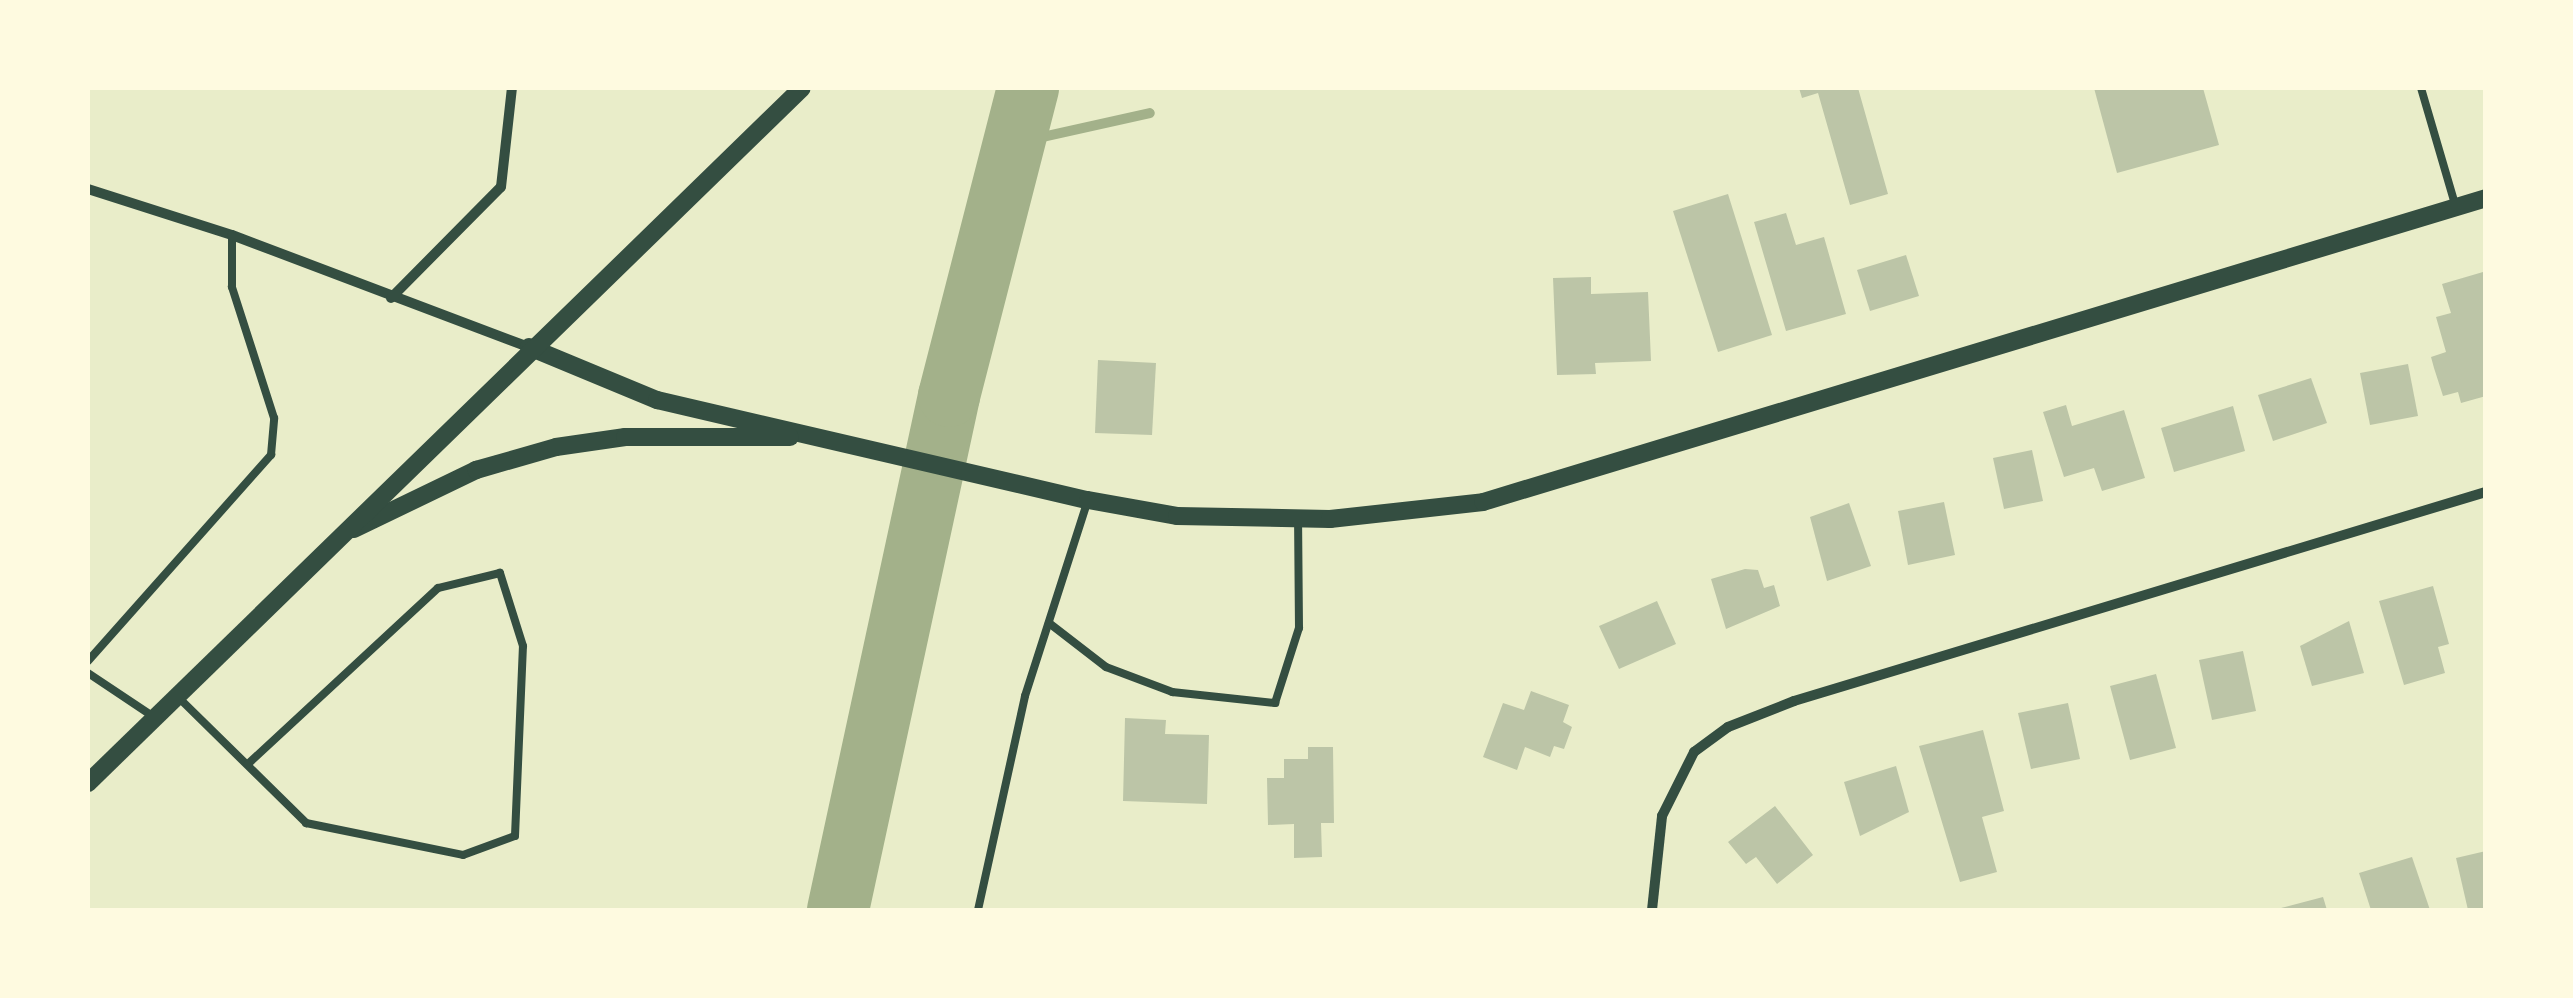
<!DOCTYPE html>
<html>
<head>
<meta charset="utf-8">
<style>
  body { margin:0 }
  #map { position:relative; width:2573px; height:998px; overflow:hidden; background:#e9edc9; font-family:Poppins,sans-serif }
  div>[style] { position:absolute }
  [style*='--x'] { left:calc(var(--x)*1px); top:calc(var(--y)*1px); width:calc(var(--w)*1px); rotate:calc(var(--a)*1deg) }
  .stream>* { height:10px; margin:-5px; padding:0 5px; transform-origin:5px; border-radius:5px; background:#a3b18a }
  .river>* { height:62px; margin:-31px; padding:0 31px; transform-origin:31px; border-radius:31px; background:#a3b18a }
  .building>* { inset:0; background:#bcc5a7 }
  .service>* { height:8px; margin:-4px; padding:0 4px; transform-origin:4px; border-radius:4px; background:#344e41 }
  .minor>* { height:10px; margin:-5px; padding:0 5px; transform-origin:5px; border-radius:5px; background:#344e41 }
  .tertiary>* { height:18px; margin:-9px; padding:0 9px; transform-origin:9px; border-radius:9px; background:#344e41 }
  span { translate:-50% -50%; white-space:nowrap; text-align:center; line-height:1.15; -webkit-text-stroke:8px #fefae0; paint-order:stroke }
  .frame { position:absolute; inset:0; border:90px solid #fefae0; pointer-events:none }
</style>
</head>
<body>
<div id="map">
  <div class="stream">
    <div style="--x:1015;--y:143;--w:138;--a:-12.5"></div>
  </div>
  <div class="river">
    <div style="--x:838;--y:910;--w:526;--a:-77.81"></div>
    <div style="--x:949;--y:396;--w:318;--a:-75.6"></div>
  </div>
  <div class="building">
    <div style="clip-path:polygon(1799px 88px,1858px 88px,1888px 194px,1850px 205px,1818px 93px,1802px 98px)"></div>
    <div style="clip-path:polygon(2094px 88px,2203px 88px,2219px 145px,2117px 173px)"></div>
    <div style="clip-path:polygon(1728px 194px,1772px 335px,1718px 352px,1673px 211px)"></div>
    <div style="clip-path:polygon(1786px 213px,1796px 245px,1824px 237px,1846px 314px,1786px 331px,1754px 222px)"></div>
    <div style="clip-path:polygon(1906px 255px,1919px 296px,1870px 311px,1857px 270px)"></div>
    <div style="clip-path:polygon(2483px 272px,2486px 396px,2461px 403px,2458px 392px,2443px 396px,2434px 368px,2431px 357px,2446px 352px,2436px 317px,2451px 313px,2442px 284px)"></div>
    <div style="clip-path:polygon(1591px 277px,1591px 294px,1648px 292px,1651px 361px,1595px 363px,1596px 374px,1557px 375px,1553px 278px)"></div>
    <div style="clip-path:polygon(1098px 360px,1156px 363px,1152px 435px,1095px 433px)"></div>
    <div style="clip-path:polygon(2408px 364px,2418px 416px,2370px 425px,2360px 373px)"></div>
    <div style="clip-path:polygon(2311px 378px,2327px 423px,2273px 441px,2258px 395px)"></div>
    <div style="clip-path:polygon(2066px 405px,2072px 426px,2124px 410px,2145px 478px,2102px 491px,2094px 468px,2064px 477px,2043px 412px)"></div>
    <div style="clip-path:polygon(2233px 406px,2245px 451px,2174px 472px,2161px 428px)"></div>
    <div style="clip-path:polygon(2032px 450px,2043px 501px,2004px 509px,1993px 458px)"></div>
    <div style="clip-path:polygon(1944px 502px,1955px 555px,1908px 565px,1898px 511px)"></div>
    <div style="clip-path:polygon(1849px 503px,1871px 566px,1827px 581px,1810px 517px)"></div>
    <div style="clip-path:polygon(1745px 569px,1758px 570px,1764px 588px,1774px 585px,1780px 606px,1726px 629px,1711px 579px)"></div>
    <div style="clip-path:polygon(2433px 586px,2449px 644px,2438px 647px,2445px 673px,2404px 685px,2379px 601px)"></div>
    <div style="clip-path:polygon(1657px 601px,1676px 644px,1619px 669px,1599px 626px)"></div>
    <div style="clip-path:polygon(2349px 621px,2364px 673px,2312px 686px,2300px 646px)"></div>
    <div style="clip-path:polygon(2243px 651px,2256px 711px,2212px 720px,2199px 660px)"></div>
    <div style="clip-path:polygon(2156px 674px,2176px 748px,2130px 760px,2110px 686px)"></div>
    <div style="clip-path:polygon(1531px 691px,1569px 705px,1563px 722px,1572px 727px,1564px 749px,1554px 746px,1550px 757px,1525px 747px,1517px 770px,1483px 757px,1503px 703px,1524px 710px)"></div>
    <div style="clip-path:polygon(2068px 703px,2080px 759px,2031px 769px,2018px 713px)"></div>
    <div style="clip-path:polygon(1125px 718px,1166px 720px,1165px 734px,1209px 735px,1207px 804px,1123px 801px)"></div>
    <div style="clip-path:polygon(1983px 730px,2004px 811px,1982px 817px,1997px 872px,1960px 882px,1919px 746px)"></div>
    <div style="clip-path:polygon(1308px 747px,1333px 747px,1334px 823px,1321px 823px,1322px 857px,1294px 858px,1294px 824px,1268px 825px,1267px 778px,1284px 778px,1284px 759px,1308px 759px)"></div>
    <div style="clip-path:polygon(1896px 766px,1909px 812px,1860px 836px,1844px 782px)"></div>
    <div style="clip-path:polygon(1775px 806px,1813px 855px,1777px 884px,1756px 857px,1746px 864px,1728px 842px)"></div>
    <div style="clip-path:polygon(2486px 851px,2486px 909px,2468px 910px,2456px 858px)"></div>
    <div style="clip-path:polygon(2412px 857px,2430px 910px,2371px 910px,2359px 873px)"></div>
    <div style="clip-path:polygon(2323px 897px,2327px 910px,2277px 910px,2277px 909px)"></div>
  </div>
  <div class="service">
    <div style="--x:2421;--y:88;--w:125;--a:73.7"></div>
    <div style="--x:1049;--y:623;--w:72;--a:37.7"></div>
    <div style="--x:1106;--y:667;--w:71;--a:20.7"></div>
    <div style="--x:1172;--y:692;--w:104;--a:6.1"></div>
    <div style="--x:1275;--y:703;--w:79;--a:-72.3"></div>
    <div style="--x:1299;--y:628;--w:110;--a:-90.5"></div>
    <div style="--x:88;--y:661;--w:276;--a:-48.4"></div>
    <div style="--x:271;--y:455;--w:37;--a:-85"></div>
    <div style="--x:274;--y:418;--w:138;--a:-107.8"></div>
    <div style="--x:232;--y:287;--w:52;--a:-90"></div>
    <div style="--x:88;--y:673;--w:79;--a:33.7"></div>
    <div style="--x:178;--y:697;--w:180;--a:44.5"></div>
    <div style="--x:306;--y:823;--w:160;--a:11.5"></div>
    <div style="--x:463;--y:855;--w:55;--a:-20.1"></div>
    <div style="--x:515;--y:836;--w:190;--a:-87.6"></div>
    <div style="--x:523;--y:646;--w:77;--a:-107.5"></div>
    <div style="--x:500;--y:573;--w:64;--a:166.4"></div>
    <div style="--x:438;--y:588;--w:259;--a:137.2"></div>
    <div style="--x:978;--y:910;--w:219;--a:-77.6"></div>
    <div style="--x:1025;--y:696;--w:206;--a:-72.2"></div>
  </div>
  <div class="minor">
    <div style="--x:88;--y:189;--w:151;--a:17.7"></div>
    <div style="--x:232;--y:235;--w:317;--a:20.7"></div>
    <div style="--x:391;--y:298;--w:156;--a:-45.3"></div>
    <div style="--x:501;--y:187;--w:100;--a:-83.7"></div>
    <div style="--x:1652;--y:910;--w:95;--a:-83.9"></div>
    <div style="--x:1662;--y:816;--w:72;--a:-63.4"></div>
    <div style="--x:1694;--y:752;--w:42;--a:-36.3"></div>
    <div style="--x:1728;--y:727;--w:71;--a:-21.5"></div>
    <div style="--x:1794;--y:701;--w:723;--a:-16.81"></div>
  </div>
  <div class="tertiary">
    <div style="--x:529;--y:347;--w:139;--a:22.5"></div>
    <div style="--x:657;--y:400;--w:442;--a:13.1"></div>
    <div style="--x:1088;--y:500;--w:90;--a:10.2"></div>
    <div style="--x:1177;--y:516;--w:153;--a:1.1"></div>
    <div style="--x:1330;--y:519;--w:154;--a:-6.3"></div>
    <div style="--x:1483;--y:502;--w:1048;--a:-16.86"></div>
    <div style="--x:354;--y:529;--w:136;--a:-25.8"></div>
    <div style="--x:476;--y:470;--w:83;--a:-16"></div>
    <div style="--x:556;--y:447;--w:70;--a:-8.2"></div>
    <div style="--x:625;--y:437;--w:165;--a:0"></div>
    <div style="--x:88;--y:783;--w:996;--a:-44.23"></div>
  </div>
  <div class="frame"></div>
</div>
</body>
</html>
